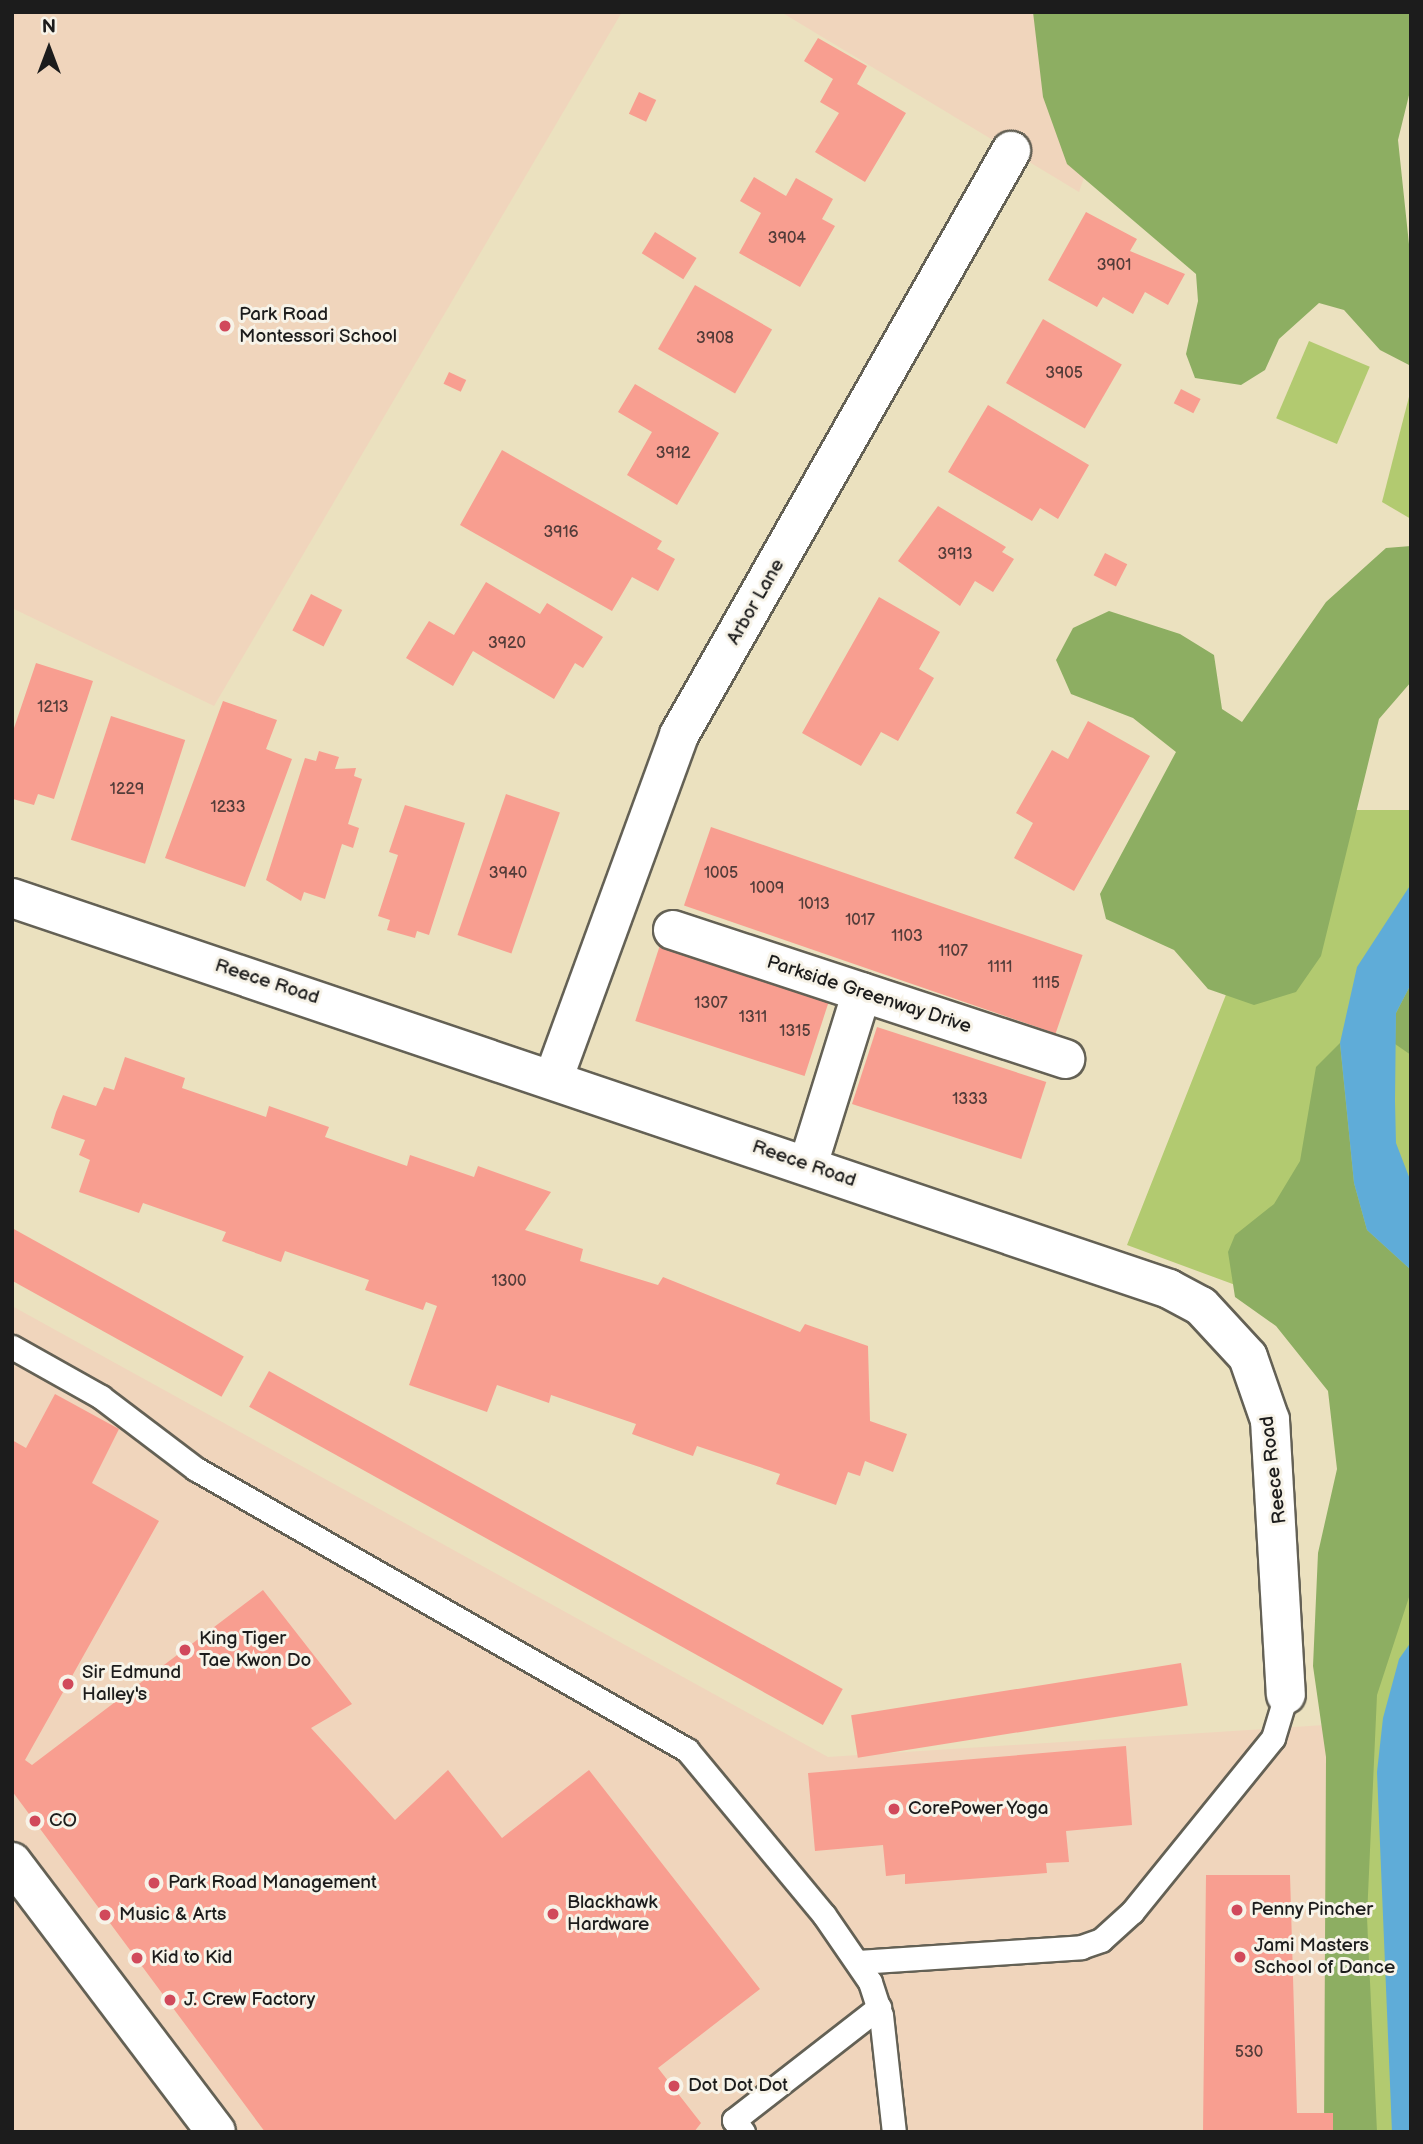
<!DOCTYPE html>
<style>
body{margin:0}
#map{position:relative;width:1423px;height:2144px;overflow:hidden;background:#ebe1bf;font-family:"Balsamiq Sans",sans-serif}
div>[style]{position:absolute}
.built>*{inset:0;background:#f0d5bc}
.green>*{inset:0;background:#b2ca70;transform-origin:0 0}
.forest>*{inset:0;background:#8dae62}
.water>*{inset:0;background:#5facd8}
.building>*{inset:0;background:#f89e90;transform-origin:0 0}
.roads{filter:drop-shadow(2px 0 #646155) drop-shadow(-2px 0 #646155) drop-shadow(0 2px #646155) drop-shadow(0 -2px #646155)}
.service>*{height:23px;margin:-11.5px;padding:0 11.5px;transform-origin:11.5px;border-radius:11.5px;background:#fff}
.minor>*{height:38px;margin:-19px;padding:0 19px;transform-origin:19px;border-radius:19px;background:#fff}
.dots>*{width:19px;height:19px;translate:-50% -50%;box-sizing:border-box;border:4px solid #f7f3e8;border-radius:50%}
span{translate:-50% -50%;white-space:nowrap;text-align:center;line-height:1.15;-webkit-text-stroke:6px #f7f3e8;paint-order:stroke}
.number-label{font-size:16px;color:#533c39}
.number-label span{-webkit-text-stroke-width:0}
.poi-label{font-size:19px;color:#1c1c1c}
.left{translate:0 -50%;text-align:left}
.street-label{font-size:19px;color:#1c1c1c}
.frame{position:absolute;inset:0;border:14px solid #1c1c1c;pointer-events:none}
.north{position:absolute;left:14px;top:14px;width:70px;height:70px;-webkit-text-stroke:5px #f7f3e8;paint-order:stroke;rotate:0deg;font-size:19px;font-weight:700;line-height:28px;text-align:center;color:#1c1c1c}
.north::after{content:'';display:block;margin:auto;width:24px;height:32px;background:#1c1c1c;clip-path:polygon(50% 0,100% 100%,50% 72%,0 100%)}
</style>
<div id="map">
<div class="built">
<div style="clip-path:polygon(12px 12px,622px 12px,214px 706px,12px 608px)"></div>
<div style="clip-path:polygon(781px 12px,1141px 12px,1079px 192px)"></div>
<div style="clip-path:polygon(12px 1306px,828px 1757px,1341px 1724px,1359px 2132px,12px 2132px)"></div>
</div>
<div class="green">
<div style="left:1309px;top:341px;width:66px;height:84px;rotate:23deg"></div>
<div style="clip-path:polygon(1411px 389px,1411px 519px,1382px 502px)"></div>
<div style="clip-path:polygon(1299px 810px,1411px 810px,1411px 2132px,1376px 2132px,1358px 1726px,1376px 1337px,1127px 1245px)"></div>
</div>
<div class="forest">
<div style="clip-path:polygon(1033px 12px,1409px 12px,1411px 87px,1398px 140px,1411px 263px,1411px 366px,1380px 350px,1344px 310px,1319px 303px,1279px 339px,1265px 370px,1241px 385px,1195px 378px,1186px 354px,1198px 301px,1196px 274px,1067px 164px,1043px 97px)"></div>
<div style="clip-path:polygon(1411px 546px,1411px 682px,1379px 719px,1321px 956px,1296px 992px,1254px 1005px,1208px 989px,1174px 950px,1106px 919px,1100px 894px,1176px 752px,1133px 718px,1071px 694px,1056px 660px,1073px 628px,1109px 611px,1180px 634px,1214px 655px,1222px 709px,1242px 722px,1326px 602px,1386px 548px)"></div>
<div style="clip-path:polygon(1411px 984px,1411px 1055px,1395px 1044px,1396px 1013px)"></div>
<div style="clip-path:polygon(1340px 1043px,1354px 1183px,1367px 1230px,1411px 1270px,1411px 1591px,1377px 1695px,1367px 1917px,1377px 2132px,1324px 2132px,1326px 1757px,1313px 1666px,1318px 1553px,1337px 1469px,1328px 1391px,1276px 1326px,1235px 1297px,1228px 1252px,1235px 1235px,1274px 1204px,1300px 1161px,1316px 1067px)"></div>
</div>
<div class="water">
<div style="clip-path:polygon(1411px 884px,1411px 984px,1396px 1013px,1395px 1101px,1396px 1143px,1411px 1182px,1411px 1270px,1367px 1230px,1354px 1183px,1340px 1043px,1357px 967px)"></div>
<div style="clip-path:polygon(1411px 1642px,1411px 2132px,1392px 2132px,1377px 1772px,1383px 1718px,1399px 1659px)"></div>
</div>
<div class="building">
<div style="clip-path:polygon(818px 38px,867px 66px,857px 84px,906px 113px,865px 182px,815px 152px,839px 113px,820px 102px,833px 79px,804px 61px)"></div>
<div style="left:639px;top:92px;width:19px;height:24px;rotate:25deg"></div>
<div style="clip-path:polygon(754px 177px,786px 196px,796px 178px,833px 199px,822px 219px,835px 226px,800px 287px,739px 253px,761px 213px,740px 201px)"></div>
<div style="clip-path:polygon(1086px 212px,1137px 239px,1130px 251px,1185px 274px,1168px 305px,1145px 292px,1133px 314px,1103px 297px,1097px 307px,1048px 280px)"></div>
<div style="left:655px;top:232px;width:49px;height:25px;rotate:32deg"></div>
<div style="left:695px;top:285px;width:89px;height:74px;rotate:30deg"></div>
<div style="left:1043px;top:319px;width:91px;height:74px;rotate:30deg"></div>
<div style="left:449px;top:372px;width:19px;height:13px;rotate:25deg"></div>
<div style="clip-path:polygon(635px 384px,719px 433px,677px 505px,627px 475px,652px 432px,618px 412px)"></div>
<div style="left:1181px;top:389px;width:22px;height:16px;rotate:27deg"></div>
<div style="clip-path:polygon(988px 405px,1089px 465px,1058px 519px,1040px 508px,1032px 521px,948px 472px)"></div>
<div style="clip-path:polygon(502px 450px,662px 541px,657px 549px,675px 559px,658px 591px,632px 577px,612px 611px,460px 525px)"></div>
<div style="clip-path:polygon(938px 506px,1006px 547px,1002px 552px,1014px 559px,993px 592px,975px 581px,960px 606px,898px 561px)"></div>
<div style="left:1105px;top:553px;width:25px;height:25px;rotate:27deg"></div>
<div style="clip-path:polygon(486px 582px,540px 614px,547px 603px,603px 637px,583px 668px,575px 663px,554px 699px,473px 651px,453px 686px,406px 658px,429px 621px,454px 635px)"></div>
<div style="left:311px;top:594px;width:35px;height:41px;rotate:27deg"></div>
<div style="clip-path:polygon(879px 597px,940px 632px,919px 669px,934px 678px,898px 741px,881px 732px,861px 766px,802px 733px)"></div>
<div style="clip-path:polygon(36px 663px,93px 681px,54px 799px,38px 794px,34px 805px,13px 799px,12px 734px)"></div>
<div style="clip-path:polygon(223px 701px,277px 720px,266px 749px,292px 759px,245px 887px,165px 858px)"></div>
<div style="left:111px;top:716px;width:78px;height:130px;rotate:18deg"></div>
<div style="clip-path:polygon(1088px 721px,1150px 756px,1074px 891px,1014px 858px,1033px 823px,1016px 813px,1052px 750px,1068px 759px)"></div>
<div style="clip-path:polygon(319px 751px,339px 757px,335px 769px,356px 768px,354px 776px,362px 779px,348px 824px,359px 828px,353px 848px,342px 844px,325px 899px,304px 892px,301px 901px,266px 880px,305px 758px,316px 761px)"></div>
<div style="left:506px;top:794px;width:57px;height:149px;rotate:19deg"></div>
<div style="clip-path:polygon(405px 805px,465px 823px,429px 935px,417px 931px,415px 938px,387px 930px,390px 920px,378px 916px,398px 855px,389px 852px)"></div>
<div style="left:711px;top:827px;width:393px;height:83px;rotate:19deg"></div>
<div style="left:660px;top:945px;width:178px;height:80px;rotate:18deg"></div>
<div style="left:877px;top:1027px;width:178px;height:81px;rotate:18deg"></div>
<div style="clip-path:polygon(125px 1057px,185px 1078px,182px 1088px,266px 1117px,269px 1106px,329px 1127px,325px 1137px,407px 1166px,410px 1155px,474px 1177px,478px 1166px,551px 1192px,525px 1230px,583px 1249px,580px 1261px,658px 1285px,663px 1277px,800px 1332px,805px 1324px,868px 1346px,870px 1421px,907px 1434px,893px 1472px,865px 1461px,860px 1476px,848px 1472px,836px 1505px,776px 1484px,780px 1474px,697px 1446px,693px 1456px,632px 1434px,636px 1424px,551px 1395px,549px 1403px,497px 1385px,487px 1412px,409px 1385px,437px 1306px,426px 1302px,423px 1310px,365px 1290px,369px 1280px,285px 1251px,281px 1262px,222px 1241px,226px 1232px,143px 1203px,139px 1213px,79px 1192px,90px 1160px,79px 1155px,85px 1140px,51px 1128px,56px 1112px,63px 1095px,96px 1106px,104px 1087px,114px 1090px)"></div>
<div style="left:12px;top:1228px;width:265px;height:46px;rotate:29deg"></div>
<div style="left:269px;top:1371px;width:656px;height:41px;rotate:29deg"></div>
<div style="clip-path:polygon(55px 1394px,119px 1429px,92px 1483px,159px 1521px,25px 1760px,32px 1765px,263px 1590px,352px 1704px,311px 1728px,395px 1820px,448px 1770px,502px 1838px,589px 1770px,760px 1989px,658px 2068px,701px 2123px,694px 2132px,265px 2132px,12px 1791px,12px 1440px,26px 1448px)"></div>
<div style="left:1181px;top:1663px;width:43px;height:334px;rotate:81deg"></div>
<div style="clip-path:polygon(1126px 1746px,1132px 1825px,1066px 1831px,1069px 1862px,1046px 1863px,1047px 1873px,905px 1884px,905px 1874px,886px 1876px,883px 1845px,815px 1851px,808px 1773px)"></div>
<div style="clip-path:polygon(1206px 1875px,1290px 1875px,1297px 2113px,1333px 2113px,1333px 2132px,1203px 2132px)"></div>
</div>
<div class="roads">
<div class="service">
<div style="left:12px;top:1347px;width:102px;rotate:29.3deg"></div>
<div style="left:101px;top:1397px;width:119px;rotate:37.2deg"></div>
<div style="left:196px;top:1469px;width:566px;rotate:29.78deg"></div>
<div style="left:687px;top:1750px;width:214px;rotate:50.3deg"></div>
<div style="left:824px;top:1915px;width:81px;rotate:55.5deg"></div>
<div style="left:870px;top:1982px;width:35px;rotate:72deg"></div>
<div style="left:881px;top:2015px;width:118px;rotate:83.7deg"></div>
<div style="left:858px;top:1962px;width:224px;rotate:-3.8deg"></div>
<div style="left:1081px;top:1947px;width:21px;rotate:-19deg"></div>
<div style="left:1101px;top:1940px;width:42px;rotate:-42.1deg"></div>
<div style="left:1132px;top:1912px;width:224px;rotate:-51deg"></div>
<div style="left:1273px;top:1738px;width:45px;rotate:-73.2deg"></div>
<div style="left:743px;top:2132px;width:15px;rotate:-127deg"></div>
<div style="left:734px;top:2120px;width:184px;rotate:-37.9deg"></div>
</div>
<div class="minor">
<div style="left:12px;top:898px;width:1221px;rotate:18.67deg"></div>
<div style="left:1169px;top:1289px;width:36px;rotate:28deg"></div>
<div style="left:1201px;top:1306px;width:69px;rotate:47.3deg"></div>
<div style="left:1248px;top:1357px;width:67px;rotate:70.8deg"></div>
<div style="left:1270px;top:1420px;width:275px;rotate:86.7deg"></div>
<div style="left:673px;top:930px;width:413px;rotate:18.2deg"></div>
<div style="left:554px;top:1077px;width:364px;rotate:-69.9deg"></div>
<div style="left:679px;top:735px;width:672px;rotate:-60.38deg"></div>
<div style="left:808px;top:1165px;width:181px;rotate:-72.7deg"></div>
<div style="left:12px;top:1862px;width:338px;rotate:52.9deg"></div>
</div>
</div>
<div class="dots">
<div style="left:225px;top:326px;background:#d1495b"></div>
<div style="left:185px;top:1650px;background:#d1495b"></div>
<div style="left:68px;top:1684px;background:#d1495b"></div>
<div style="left:894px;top:1809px;background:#d1495b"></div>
<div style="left:35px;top:1821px;background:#d1495b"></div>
<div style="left:154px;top:1883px;background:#d1495b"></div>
<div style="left:1237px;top:1910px;background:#d1495b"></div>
<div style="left:553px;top:1914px;background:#d1495b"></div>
<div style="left:105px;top:1915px;background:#d1495b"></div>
<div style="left:1240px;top:1957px;background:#d1495b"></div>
<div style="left:137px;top:1958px;background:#d1495b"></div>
<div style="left:170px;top:2000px;background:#d1495b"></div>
<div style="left:674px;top:2086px;background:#d1495b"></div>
</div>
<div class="number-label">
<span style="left:787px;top:239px">3904</span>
<span style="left:1114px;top:266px">3901</span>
<span style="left:715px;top:339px">3908</span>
<span style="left:1064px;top:374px">3905</span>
<span style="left:673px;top:454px">3912</span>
<span style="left:561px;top:533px">3916</span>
<span style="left:955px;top:555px">3913</span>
<span style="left:507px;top:644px">3920</span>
<span style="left:53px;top:708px">1213</span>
<span style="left:127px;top:790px">1229</span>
<span style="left:228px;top:808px">1233</span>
<span style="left:508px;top:874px">3940</span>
<span style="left:721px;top:874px">1005</span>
<span style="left:767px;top:889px">1009</span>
<span style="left:814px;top:905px">1013</span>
<span style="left:860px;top:921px">1017</span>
<span style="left:907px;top:937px">1103</span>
<span style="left:953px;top:952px">1107</span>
<span style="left:1000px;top:968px">1111</span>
<span style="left:1046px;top:984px">1115</span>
<span style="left:711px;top:1004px">1307</span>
<span style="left:753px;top:1018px">1311</span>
<span style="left:795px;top:1032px">1315</span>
<span style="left:970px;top:1100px">1333</span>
<span style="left:509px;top:1282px">1300</span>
<span style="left:1249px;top:2053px">530</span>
</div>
<div class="poi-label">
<span class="left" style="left:239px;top:326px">Park Road<br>Montessori School</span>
<span class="left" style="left:199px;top:1650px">King Tiger<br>Tae Kwon Do</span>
<span class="left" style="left:82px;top:1684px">Sir Edmund<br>Halley's</span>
<span class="left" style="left:908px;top:1809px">CorePower Yoga</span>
<span class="left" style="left:49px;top:1821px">CO</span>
<span class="left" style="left:168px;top:1883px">Park Road Management</span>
<span class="left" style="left:567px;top:1914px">Blackhawk<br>Hardware</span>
<span class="left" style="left:1251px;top:1910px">Penny Pincher</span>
<span class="left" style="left:119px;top:1915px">Music &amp; Arts</span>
<span class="left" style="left:1254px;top:1957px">Jami Masters<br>School of Dance</span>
<span class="left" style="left:151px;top:1958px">Kid to Kid</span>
<span class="left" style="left:184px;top:2000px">J. Crew Factory</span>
<span class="left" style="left:688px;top:2086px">Dot Dot Dot</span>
</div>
<div class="street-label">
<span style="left:756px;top:602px;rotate:-60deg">Arbor Lane</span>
<span style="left:267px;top:982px;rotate:18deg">Reece Road</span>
<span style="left:869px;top:995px;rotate:18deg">Parkside Greenway Drive</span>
<span style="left:804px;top:1164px;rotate:19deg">Reece Road</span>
<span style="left:1274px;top:1470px;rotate:-97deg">Reece Road</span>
</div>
<div class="frame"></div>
<div class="north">N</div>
</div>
